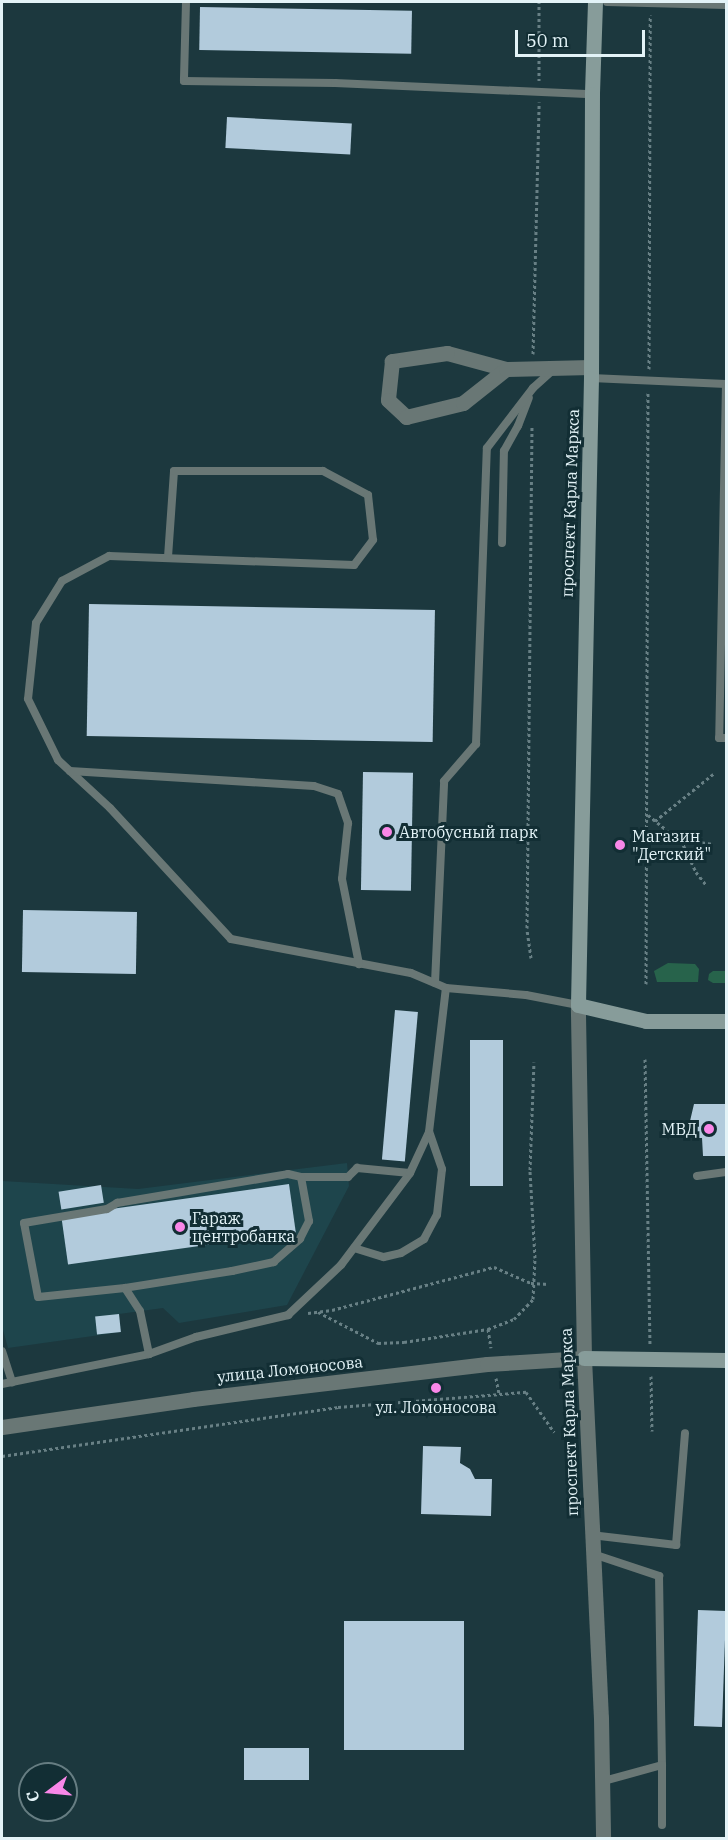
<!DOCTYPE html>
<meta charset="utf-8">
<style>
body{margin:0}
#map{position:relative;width:728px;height:1840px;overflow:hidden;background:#1c383e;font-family:"IBM Plex Serif",serif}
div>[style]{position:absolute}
.built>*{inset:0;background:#1e454c}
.green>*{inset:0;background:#27634b}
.building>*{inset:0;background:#b2cbdc;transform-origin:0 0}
.path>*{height:3px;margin-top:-1.5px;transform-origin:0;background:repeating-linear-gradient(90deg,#688085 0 3px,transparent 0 6px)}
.service>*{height:8px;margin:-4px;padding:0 4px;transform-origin:4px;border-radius:4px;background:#697775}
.minor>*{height:15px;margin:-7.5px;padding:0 7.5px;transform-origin:7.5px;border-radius:7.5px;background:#697775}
.tertiary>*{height:15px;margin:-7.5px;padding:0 7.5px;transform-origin:7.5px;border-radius:7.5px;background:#697775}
.secondary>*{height:15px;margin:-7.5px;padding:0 7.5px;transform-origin:7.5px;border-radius:7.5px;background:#879c9a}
.dots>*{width:16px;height:16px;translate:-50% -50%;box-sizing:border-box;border:3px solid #122e34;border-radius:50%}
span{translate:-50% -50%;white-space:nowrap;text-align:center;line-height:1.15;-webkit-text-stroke:6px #122e34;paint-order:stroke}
.street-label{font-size:16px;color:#e3f3f7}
.poi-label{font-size:16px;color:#e3f3f7}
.left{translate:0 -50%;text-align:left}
.right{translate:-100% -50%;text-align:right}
.frame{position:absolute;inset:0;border:3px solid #e3f3f7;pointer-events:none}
.north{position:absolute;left:18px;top:1762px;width:60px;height:60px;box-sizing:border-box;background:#122e34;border:2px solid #667d82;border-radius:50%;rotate:254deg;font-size:16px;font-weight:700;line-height:24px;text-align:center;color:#e3f3f7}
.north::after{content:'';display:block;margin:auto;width:21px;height:27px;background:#f987e8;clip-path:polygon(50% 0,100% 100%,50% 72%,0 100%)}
.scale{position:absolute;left:515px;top:30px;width:130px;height:27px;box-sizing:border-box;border:3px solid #e3f3f7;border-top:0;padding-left:8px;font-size:18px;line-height:21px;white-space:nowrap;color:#e3f3f7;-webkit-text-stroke:4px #122e34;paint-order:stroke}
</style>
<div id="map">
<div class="built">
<div style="clip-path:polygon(347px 1163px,349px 1186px,287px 1305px,179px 1323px,163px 1308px,119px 1314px,121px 1332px,8px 1348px,2px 1326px,2px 1181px,138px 1189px)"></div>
</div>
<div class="green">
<div style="clip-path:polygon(668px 963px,695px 964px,699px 969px,698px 982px,657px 982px,654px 971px)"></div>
<div style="clip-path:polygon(713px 971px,726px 971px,726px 983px,713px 983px,708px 980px,709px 974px)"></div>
</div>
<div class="building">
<div style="left:200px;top:7px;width:212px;height:43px;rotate:1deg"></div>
<div style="left:227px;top:117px;width:125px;height:31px;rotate:3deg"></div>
<div style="left:89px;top:604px;width:346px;height:132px;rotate:1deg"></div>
<div style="left:363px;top:772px;width:50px;height:118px;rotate:1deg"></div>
<div style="left:23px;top:910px;width:114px;height:62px;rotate:1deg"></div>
<div style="left:395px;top:1010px;width:23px;height:150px;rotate:5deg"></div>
<div style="left:470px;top:1040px;width:33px;height:146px"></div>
<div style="clip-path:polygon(694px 1104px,726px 1104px,726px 1156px,703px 1156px,702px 1138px,694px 1138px,690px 1121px)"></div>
<div style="left:289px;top:1184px;width:49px;height:230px;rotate:82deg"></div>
<div style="left:101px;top:1185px;width:18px;height:43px;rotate:81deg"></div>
<div style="left:119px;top:1314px;width:18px;height:24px;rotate:84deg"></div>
<div style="clip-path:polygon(423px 1446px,461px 1447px,460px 1463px,470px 1469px,475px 1479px,492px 1479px,491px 1516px,421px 1514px)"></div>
<div style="left:698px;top:1610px;width:28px;height:116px;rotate:2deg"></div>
<div style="left:344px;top:1621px;width:120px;height:129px"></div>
<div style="left:244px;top:1748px;width:65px;height:32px"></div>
</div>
<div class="path">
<div style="left:539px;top:81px;width:79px;rotate:-90deg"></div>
<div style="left:533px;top:354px;width:252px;rotate:-88.6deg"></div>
<div style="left:649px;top:369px;width:354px;rotate:-89.8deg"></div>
<div style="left:648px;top:815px;width:38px;rotate:39deg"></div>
<div style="left:678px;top:839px;width:34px;rotate:8deg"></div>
<div style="left:655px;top:821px;width:75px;rotate:-39deg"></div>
<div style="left:681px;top:840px;width:35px;rotate:65deg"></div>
<div style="left:696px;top:872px;width:16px;rotate:52deg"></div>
<div style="left:531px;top:958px;width:30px;rotate:-98deg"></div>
<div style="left:527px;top:928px;width:502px;rotate:-89.43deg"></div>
<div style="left:646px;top:984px;width:591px;rotate:-89.81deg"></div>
<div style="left:645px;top:1059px;width:286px;rotate:89deg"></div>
<div style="left:318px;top:1312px;width:68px;rotate:27.3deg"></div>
<div style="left:378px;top:1343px;width:26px;rotate:-2deg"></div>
<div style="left:404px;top:1342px;width:85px;rotate:-8.8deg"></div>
<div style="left:488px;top:1329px;width:28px;rotate:-21deg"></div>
<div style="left:514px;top:1319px;width:28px;rotate:-46deg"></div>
<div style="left:533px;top:1299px;width:41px;rotate:-87.2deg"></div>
<div style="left:535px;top:1258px;width:88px;rotate:-93.3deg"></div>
<div style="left:530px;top:1170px;width:108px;rotate:-87.9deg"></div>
<div style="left:308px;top:1313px;width:24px;rotate:-7deg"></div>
<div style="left:332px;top:1310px;width:168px;rotate:-14.9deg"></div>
<div style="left:494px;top:1267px;width:40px;rotate:23.4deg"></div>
<div style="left:531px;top:1283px;width:18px;rotate:3deg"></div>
<div style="left:488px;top:1329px;width:19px;rotate:81deg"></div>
<div style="left:651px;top:1376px;width:55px;rotate:89deg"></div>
<div style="left:496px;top:1378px;width:16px;rotate:79deg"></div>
<div style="left:2px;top:1456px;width:340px;rotate:-8.3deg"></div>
<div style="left:338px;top:1407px;width:189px;rotate:-4.6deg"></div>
<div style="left:526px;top:1392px;width:49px;rotate:55deg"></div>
</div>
<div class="service">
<div style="left:186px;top:2px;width:79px;rotate:91.5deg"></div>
<div style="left:184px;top:81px;width:151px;rotate:0.8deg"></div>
<div style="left:335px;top:83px;width:257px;rotate:2.5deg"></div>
<div style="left:607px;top:2px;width:119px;rotate:1.4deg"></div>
<div style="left:591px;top:378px;width:135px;rotate:2.5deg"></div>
<div style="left:726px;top:384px;width:354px;rotate:91.1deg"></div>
<div style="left:719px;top:738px;width:7px"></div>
<div style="left:502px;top:543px;width:92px;rotate:-88.8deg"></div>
<div style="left:504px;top:451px;width:29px;rotate:-61deg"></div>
<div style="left:518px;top:426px;width:30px;rotate:-69deg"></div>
<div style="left:168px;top:557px;width:86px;rotate:-86deg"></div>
<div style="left:174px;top:471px;width:149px"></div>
<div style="left:323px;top:471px;width:51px;rotate:28.1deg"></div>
<div style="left:368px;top:495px;width:45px;rotate:83.7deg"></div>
<div style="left:373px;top:540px;width:31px;rotate:127deg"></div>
<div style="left:354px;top:565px;width:245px;rotate:-177.9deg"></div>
<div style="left:109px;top:556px;width:53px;rotate:152deg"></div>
<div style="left:62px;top:581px;width:49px;rotate:121.8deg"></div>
<div style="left:36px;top:623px;width:76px;rotate:96deg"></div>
<div style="left:28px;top:699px;width:68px;rotate:63.8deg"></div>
<div style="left:58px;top:760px;width:71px;rotate:42.7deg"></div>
<div style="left:110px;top:808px;width:178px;rotate:47.3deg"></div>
<div style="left:231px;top:939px;width:183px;rotate:10.7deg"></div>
<div style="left:411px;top:973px;width:38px;rotate:23deg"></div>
<div style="left:70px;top:771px;width:244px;rotate:3.5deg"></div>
<div style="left:314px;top:786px;width:25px;rotate:18deg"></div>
<div style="left:338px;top:794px;width:31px;rotate:71deg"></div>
<div style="left:348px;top:823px;width:56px;rotate:96.1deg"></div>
<div style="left:342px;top:879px;width:87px;rotate:78.7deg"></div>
<div style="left:435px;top:983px;width:202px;rotate:-87.4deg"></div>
<div style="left:444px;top:781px;width:49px;rotate:-49.1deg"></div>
<div style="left:476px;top:744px;width:296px;rotate:-87.9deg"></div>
<div style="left:487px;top:448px;width:76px;rotate:-52.5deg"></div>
<div style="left:533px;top:388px;width:28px;rotate:-42deg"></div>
<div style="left:697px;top:1176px;width:29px;rotate:-8deg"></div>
<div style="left:301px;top:1177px;width:47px"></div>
<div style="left:348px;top:1177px;width:13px;rotate:-45deg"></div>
<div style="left:357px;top:1168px;width:53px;rotate:5.4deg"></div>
<div style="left:354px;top:1248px;width:31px;rotate:17deg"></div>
<div style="left:384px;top:1257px;width:17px;rotate:-13deg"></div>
<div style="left:401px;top:1253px;width:27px;rotate:-31deg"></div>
<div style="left:424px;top:1239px;width:27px;rotate:-62deg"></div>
<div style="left:437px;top:1215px;width:46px;rotate:-83.8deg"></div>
<div style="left:442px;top:1169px;width:39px;rotate:-109deg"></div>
<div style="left:125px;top:1288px;width:87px;rotate:174.1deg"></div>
<div style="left:38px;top:1297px;width:75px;rotate:-100.7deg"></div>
<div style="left:24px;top:1223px;width:84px;rotate:-9.6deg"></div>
<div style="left:107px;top:1209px;width:12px;rotate:-31deg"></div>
<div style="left:117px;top:1203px;width:173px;rotate:-9.6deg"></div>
<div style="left:288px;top:1174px;width:13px;rotate:13deg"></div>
<div style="left:301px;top:1177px;width:45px;rotate:79.7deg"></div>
<div style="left:309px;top:1221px;width:20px;rotate:117deg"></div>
<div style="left:300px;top:1239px;width:35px;rotate:139deg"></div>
<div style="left:274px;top:1262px;width:43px;rotate:167.9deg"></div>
<div style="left:232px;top:1271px;width:108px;rotate:171deg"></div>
<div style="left:125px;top:1288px;width:27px;rotate:57deg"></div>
<div style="left:140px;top:1311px;width:44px;rotate:78.2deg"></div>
<div style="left:2px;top:1351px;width:33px;rotate:72deg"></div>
<div style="left:2px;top:1384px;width:150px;rotate:-11.5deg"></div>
<div style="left:149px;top:1354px;width:50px;rotate:-19.9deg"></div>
<div style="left:196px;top:1337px;width:95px;rotate:-13.4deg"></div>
<div style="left:288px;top:1315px;width:73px;rotate:-43.3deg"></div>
<div style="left:341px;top:1265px;width:115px;rotate:-53.1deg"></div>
<div style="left:410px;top:1173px;width:45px;rotate:-65.1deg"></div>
<div style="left:429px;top:1132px;width:145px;rotate:-83.3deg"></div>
<div style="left:446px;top:988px;width:80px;rotate:5deg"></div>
<div style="left:526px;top:995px;width:53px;rotate:10.9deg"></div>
<div style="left:591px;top:1535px;width:86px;rotate:6.7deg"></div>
<div style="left:676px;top:1545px;width:112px;rotate:-85.4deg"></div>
<div style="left:593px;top:1554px;width:70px;rotate:18.4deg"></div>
<div style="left:659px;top:1576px;width:189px;rotate:89.1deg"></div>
<div style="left:662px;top:1765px;width:60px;rotate:164.6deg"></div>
<div style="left:662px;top:1765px;width:60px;rotate:90deg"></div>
</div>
<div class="minor">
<div style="left:506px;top:369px;width:61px;rotate:-164.8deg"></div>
<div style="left:447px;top:353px;width:56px;rotate:171.7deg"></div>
<div style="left:392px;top:361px;width:39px;rotate:96deg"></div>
<div style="left:388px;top:400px;width:25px;rotate:43deg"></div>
<div style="left:406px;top:417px;width:59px;rotate:-13.8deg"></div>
<div style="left:463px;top:403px;width:55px;rotate:-38.3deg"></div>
<div style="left:506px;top:369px;width:85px;rotate:-1.3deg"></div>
<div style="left:584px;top:1358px;width:360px;rotate:87.3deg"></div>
<div style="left:601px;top:1718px;width:120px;rotate:89deg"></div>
</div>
<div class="tertiary">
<div style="left:2px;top:1427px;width:193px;rotate:-8.3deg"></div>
<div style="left:193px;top:1399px;width:296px;rotate:-6.8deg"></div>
<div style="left:487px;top:1364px;width:97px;rotate:-3.5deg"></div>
<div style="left:584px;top:1358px;width:353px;rotate:-91deg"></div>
</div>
<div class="secondary">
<div style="left:595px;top:2px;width:92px;rotate:91.9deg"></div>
<div style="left:592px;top:94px;width:284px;rotate:90.2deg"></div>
<div style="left:591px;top:378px;width:627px;rotate:91.19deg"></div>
<div style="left:578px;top:1005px;width:70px;rotate:13.2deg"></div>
<div style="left:646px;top:1021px;width:80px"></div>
<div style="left:584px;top:1358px;width:142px;rotate:0.8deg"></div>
</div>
<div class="dots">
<div style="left:387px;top:832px;background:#f987e8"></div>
<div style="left:620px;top:845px;background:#f987e8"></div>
<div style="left:709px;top:1129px;background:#f987e8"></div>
<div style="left:180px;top:1227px;background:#f987e8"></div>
<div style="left:436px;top:1388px;background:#f987e8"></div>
</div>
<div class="street-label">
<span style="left:570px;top:503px;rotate:-88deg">проспект Карла Маркса</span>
<span style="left:290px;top:1369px;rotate:-6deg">улица Ломоносова</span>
<span style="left:569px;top:1422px;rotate:-92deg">проспект Карла Маркса</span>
</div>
<div class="poi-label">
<span class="left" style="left:399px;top:832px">Автобусный парк</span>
<span class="left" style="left:632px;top:845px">Магазин<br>"Детский"</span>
<span class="right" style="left:697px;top:1129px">МВД</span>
<span class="left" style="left:192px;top:1227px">Гараж<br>центробанка</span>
<span style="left:436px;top:1407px">ул. Ломоносова</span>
</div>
<div class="frame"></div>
<div class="north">С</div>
<div class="scale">50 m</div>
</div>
